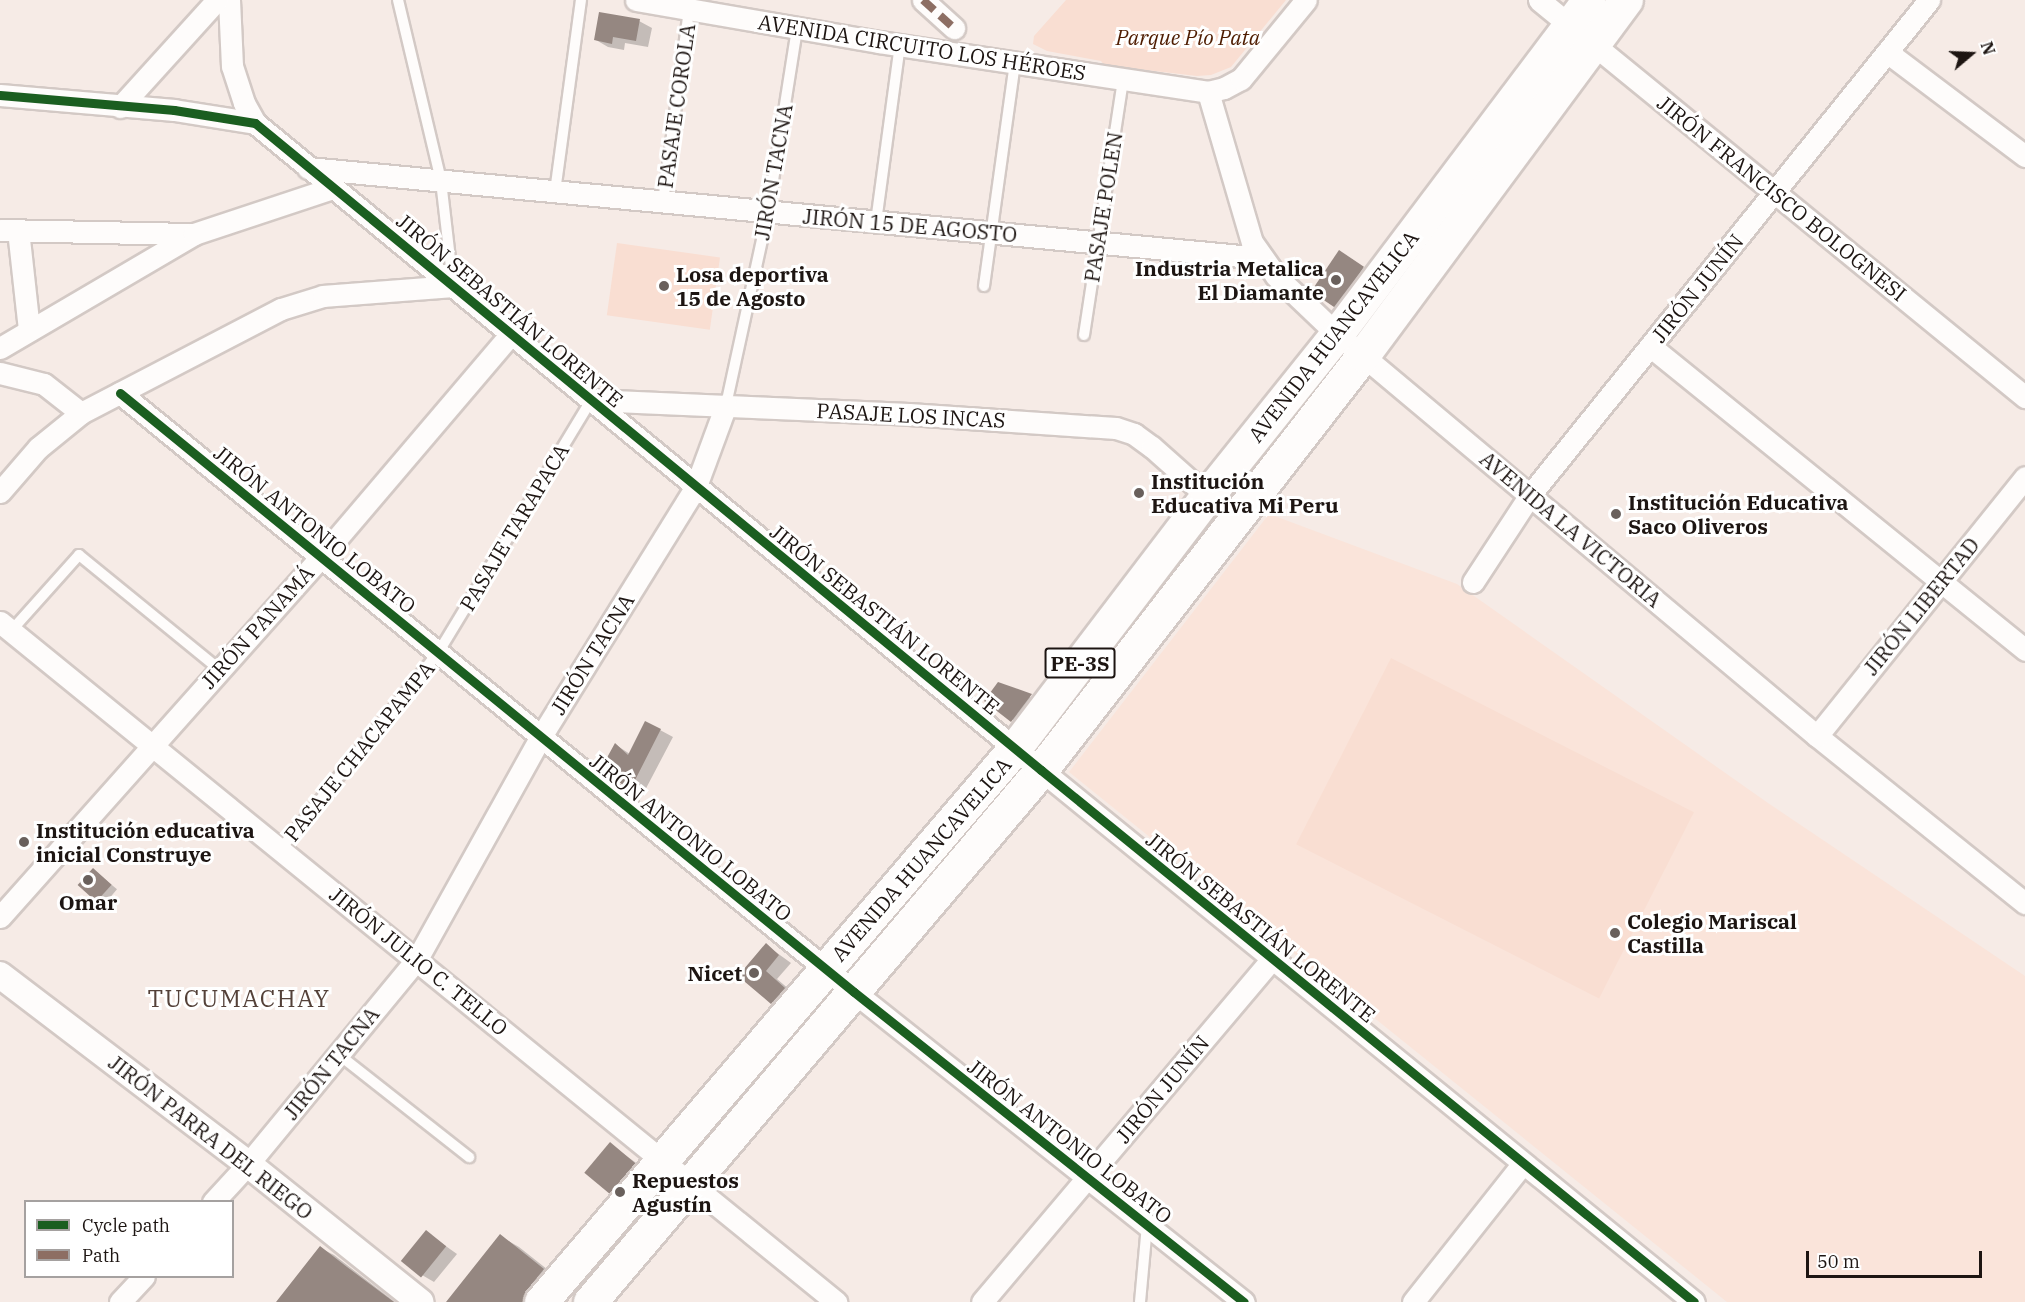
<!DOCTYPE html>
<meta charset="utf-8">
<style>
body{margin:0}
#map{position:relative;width:2025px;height:1302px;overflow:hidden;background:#f6ebe6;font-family:"IBM Plex Serif",serif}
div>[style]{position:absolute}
.built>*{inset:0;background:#fae4da}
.green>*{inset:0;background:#f9ded2;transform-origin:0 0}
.shadow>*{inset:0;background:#0003;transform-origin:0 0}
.building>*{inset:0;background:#958781;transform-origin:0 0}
.roads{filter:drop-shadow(2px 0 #d3c9c5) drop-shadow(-2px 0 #d3c9c5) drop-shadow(0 2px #d3c9c5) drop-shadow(0 -2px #d3c9c5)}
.service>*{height:10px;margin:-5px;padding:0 5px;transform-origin:5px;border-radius:5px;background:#fefcfb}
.minor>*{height:21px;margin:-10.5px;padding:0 10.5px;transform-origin:10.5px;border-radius:10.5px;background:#fefcfb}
.tertiary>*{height:26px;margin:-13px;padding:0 13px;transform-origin:13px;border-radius:13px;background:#fefcfb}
.trunk>*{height:33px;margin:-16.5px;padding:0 16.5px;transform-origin:16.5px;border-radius:16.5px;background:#fefcfb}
.quiet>*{height:8px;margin-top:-4px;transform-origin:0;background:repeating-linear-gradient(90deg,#8d6e63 0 15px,transparent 0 23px)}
.cycleway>*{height:9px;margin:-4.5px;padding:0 4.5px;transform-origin:4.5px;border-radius:4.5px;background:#1b5e20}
.dots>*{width:16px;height:16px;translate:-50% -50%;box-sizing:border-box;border:3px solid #fff;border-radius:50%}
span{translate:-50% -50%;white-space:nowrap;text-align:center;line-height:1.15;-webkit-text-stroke:6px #fff;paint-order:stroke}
.shield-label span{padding:2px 4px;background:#fff;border:2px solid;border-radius:4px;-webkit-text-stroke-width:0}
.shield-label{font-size:20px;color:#1d1512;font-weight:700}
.park-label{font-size:21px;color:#4e1c01;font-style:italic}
.street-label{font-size:21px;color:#1d1512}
.poi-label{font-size:21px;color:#1d1512;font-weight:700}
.right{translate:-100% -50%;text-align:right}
.left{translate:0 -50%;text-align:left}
.quarter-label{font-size:24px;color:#544139;letter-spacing:1.5px}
.legend{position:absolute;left:24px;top:1200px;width:210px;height:78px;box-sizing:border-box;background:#fff;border:2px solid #a5a1a0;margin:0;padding:8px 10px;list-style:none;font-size:18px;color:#1d1512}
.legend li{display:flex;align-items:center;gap:12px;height:30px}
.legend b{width:30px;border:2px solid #a5a1a0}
.north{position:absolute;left:1941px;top:24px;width:60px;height:60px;-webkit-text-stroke:4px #fff;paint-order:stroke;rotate:71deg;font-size:16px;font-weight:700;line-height:24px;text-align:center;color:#1d1512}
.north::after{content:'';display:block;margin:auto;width:21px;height:27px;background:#1d1512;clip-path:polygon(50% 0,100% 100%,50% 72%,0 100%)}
.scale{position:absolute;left:1806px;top:1251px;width:176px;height:27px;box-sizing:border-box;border:3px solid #1d1512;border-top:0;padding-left:8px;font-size:18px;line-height:21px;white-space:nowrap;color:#1d1512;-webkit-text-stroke:4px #fff;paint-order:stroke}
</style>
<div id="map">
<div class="built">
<div style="clip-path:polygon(1269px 514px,1457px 584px,1768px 803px,2025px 976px,2025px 1302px,1727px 1302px,1069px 772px)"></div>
</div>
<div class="green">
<div style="clip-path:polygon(1066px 0,1286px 0,1231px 67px,1211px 75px,1197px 76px,1104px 65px,1101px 61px,1047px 51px,1033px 44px,1034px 36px)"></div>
<div style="left:617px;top:243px;width:104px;height:73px;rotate:8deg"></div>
<div style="left:1391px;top:658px;width:340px;height:209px;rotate:27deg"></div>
</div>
<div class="shadow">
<div style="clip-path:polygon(639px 21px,652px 28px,648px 47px,625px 43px,624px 50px,608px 47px,596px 40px)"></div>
<div style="clip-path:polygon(1352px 259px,1375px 276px,1346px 315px,1312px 291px)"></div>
<div style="clip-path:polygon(999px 684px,1044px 703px,1025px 728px,986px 701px)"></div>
<div style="clip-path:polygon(660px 730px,673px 737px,642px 796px,630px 789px,616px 745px,630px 754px)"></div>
<div style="left:94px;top:870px;width:30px;height:21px;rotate:40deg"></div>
<div style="clip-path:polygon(766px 945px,791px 963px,777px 979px,797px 996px,784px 1010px,740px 975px)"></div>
<div style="left:610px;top:1144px;width:46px;height:37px;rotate:36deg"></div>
<div style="clip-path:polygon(426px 1232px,457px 1254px,434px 1282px,422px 1275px)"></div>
<div style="clip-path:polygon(500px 1236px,519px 1247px,562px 1281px,546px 1302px,461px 1302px)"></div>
<div style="clip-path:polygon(320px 1248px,334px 1255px,395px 1302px,278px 1302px)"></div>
</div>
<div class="building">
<div style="clip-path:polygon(599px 12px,640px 19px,636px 41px,613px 37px,612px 44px,594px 40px)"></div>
<div style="left:1339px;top:250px;width:30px;height:50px;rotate:34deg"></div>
<div style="clip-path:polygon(998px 682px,1032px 694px,1011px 722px,984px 701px)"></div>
<div style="clip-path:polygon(645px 721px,661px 729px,630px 790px,616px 780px,603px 765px,615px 743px,628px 755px)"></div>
<div style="left:93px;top:868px;width:25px;height:23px;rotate:42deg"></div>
<div style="clip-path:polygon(766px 943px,779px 955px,766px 971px,785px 988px,771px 1004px,738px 976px)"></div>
<div style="left:610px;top:1142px;width:33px;height:40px;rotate:40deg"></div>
<div style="left:426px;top:1230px;width:26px;height:40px;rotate:39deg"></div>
<div style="clip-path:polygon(500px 1234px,544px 1269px,527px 1290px,523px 1302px,446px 1302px)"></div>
<div style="clip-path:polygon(320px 1246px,347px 1267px,394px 1302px,276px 1302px)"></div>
</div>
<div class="roads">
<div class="service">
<div style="left:398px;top:0;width:186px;rotate:76.6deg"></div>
<div style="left:441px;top:181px;width:105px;rotate:83.4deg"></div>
<div style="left:555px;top:192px;width:194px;rotate:-82.3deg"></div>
<div style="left:663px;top:202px;width:195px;rotate:-82.3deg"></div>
<div style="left:876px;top:222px;width:179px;rotate:-82.3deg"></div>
<div style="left:984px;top:286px;width:226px;rotate:-82.1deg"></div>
<div style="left:1084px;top:335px;width:259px;rotate:-81.3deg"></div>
<div style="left:726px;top:405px;width:198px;rotate:-77.7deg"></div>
<div style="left:768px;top:212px;width:186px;rotate:-81deg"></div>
<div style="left:11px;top:631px;width:102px;rotate:-48.2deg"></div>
<div style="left:79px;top:555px;width:181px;rotate:39.2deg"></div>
<div style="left:280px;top:850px;width:253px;rotate:-51.3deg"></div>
<div style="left:438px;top:653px;width:296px;rotate:-58.8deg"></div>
<div style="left:338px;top:1054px;width:167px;rotate:38.2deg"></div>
<div style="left:1140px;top:1302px;width:77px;rotate:-84.8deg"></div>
</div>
<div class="minor">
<div style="left:229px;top:0;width:66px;rotate:87.4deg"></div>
<div style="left:232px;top:66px;width:39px;rotate:72deg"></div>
<div style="left:244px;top:103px;width:23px;rotate:61deg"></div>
<div style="left:636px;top:0;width:247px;rotate:9.8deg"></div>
<div style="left:879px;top:42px;width:333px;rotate:8.6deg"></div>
<div style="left:1208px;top:92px;width:16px;rotate:-14deg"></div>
<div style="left:1224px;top:88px;width:19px;rotate:-28deg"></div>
<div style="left:1241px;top:79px;width:102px;rotate:-50.6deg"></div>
<div style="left:923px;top:0;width:42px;rotate:42.1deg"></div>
<div style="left:1539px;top:0;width:628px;rotate:39.24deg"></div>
<div style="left:1887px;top:52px;width:173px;rotate:37deg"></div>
<div style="left:1208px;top:92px;width:156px;rotate:73.7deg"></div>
<div style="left:1252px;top:242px;width:42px;rotate:54.8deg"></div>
<div style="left:1276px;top:276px;width:84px;rotate:43.6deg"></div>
<div style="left:1337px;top:334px;width:626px;rotate:39.95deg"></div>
<div style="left:1817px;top:736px;width:267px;rotate:38.8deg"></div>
<div style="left:0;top:95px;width:175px;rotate:4.9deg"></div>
<div style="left:174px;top:110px;width:82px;rotate:9.1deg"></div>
<div style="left:255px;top:123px;width:1018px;rotate:39.46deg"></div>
<div style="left:1041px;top:770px;width:842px;rotate:39.17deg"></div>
<div style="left:120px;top:107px;width:144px;rotate:-47.8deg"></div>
<div style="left:308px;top:168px;width:957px;rotate:5.39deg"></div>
<div style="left:0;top:230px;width:194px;rotate:1.2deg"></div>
<div style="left:18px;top:230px;width:100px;rotate:83.7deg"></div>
<div style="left:1650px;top:346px;width:483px;rotate:39deg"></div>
<div style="left:0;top:348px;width:225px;rotate:-30.4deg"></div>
<div style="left:194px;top:234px;width:145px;rotate:-18.4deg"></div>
<div style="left:0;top:373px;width:45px;rotate:14deg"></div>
<div style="left:44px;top:384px;width:47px;rotate:38.1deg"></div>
<div style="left:120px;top:393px;width:947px;rotate:39.22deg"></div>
<div style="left:854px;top:992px;width:498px;rotate:38.5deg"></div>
<div style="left:591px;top:400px;width:318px;rotate:2.5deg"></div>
<div style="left:909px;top:414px;width:207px;rotate:3.9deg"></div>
<div style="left:1116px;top:428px;width:19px;rotate:18deg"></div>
<div style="left:1134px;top:434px;width:22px;rotate:36deg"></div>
<div style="left:1152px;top:447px;width:74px;rotate:41.7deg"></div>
<div style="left:0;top:492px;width:58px;rotate:-49.2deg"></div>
<div style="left:38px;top:448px;width:55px;rotate:-39.1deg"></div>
<div style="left:81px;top:413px;width:225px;rotate:-27.5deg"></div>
<div style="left:281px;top:309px;width:44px;rotate:-17.2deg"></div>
<div style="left:323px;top:296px;width:130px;rotate:-4.4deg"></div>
<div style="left:1473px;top:582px;width:104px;rotate:-56.8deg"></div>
<div style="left:1530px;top:495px;width:636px;rotate:-51.13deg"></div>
<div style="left:0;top:622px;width:1078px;rotate:39.12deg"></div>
<div style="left:1817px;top:736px;width:332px;rotate:-51.2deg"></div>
<div style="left:0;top:917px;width:482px;rotate:-48.3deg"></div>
<div style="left:321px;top:557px;width:293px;rotate:-49.6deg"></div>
<div style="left:213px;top:1202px;width:52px;rotate:-47.4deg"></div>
<div style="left:248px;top:1164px;width:266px;rotate:-50.5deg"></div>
<div style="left:417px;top:959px;width:253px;rotate:-60.9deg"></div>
<div style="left:540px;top:738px;width:296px;rotate:-58.2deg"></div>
<div style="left:696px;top:486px;width:86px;rotate:-69.7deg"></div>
<div style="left:120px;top:1302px;width:35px;rotate:-47deg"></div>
<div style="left:982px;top:1302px;width:449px;rotate:-49.8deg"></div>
<div style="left:1413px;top:1302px;width:177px;rotate:-51.6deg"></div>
</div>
<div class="tertiary">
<div style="left:0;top:975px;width:312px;rotate:37.3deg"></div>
<div style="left:248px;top:1164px;width:221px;rotate:38.7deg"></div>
</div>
<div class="trunk">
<div style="left:541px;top:1302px;width:729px;rotate:-49.45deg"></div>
<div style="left:1015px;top:748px;width:317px;rotate:-52.7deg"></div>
<div style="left:1207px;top:496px;width:208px;rotate:-51.3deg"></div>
<div style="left:1337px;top:334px;width:418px;rotate:-53deg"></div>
<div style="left:590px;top:1302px;width:697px;rotate:-49.71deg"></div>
<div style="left:1041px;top:770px;width:525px;rotate:-52.19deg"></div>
<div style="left:1363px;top:355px;width:442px;rotate:-53.5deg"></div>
</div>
</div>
<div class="quiet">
<div style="left:923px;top:0;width:42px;rotate:42.1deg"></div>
</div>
<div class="cycleway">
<div style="left:0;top:95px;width:175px;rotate:4.9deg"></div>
<div style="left:174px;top:110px;width:82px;rotate:9.1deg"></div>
<div style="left:255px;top:123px;width:1018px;rotate:39.46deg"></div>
<div style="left:1041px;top:770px;width:842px;rotate:39.17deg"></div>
<div style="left:120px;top:393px;width:947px;rotate:39.22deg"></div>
<div style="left:854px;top:992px;width:498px;rotate:38.5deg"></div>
</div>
<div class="dots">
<div style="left:1336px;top:280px;background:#69605c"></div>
<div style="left:664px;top:286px;background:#69605c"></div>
<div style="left:1139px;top:493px;background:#69605c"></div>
<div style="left:1616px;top:514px;background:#69605c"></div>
<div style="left:24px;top:842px;background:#69605c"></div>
<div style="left:88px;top:880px;background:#69605c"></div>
<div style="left:1615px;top:933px;background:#69605c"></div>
<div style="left:754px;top:973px;background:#69605c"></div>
<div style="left:620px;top:1192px;background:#69605c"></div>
</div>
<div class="shield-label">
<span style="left:1080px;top:663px">PE-3S</span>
</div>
<div class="park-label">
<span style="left:1188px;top:37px">Parque Pío Pata</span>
</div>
<div class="street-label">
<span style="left:922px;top:47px;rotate:9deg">AVENIDA CIRCUITO LOS HÉROES</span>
<span style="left:676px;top:106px;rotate:-82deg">PASAJE COROLA</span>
<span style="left:773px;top:172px;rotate:-80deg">JIRÓN TACNA</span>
<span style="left:1782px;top:198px;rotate:39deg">JIRÓN FRANCISCO BOLOGNESI</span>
<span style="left:1103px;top:207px;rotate:-81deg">PASAJE POLEN</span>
<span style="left:910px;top:225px;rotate:5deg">JIRÓN 15 DE AGOSTO</span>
<span style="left:1697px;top:288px;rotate:-51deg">JIRÓN JUNÍN</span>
<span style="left:510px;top:310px;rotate:40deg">JIRÓN SEBASTIÁN LORENTE</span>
<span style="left:1333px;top:336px;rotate:-52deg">AVENIDA HUANCAVELICA</span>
<span style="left:911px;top:415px;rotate:3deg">PASAJE LOS INCAS</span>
<span style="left:514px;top:527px;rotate:-59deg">PASAJE TARAPACA</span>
<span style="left:315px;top:529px;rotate:39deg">JIRÓN ANTONIO LOBATO</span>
<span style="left:1571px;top:529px;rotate:40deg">AVENIDA LA VICTORIA</span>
<span style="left:1921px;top:606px;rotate:-51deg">JIRÓN LIBERTAD</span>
<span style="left:885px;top:619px;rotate:39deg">JIRÓN SEBASTIÁN LORENTE</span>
<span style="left:257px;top:627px;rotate:-48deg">JIRÓN PANAMÁ</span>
<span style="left:592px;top:654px;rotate:-58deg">JIRÓN TACNA</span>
<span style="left:359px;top:751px;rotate:-51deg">PASAJE CHACAPAMPA</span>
<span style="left:691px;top:837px;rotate:39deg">JIRÓN ANTONIO LOBATO</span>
<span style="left:921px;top:859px;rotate:-49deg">AVENIDA HUANCAVELICA</span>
<span style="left:1261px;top:927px;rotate:39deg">JIRÓN SEBASTIÁN LORENTE</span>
<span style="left:419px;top:961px;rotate:39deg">JIRÓN JULIO C. TELLO</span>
<span style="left:331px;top:1063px;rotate:-51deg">JIRÓN TACNA</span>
<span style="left:1162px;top:1089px;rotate:-50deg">JIRÓN JUNÍN</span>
<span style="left:211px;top:1137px;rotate:38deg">JIRÓN PARRA DEL RIEGO</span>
<span style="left:1070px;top:1141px;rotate:38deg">JIRÓN ANTONIO LOBATO</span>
</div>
<div class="poi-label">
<span class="right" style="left:1324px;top:280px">Industria Metalica<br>El Diamante</span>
<span class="left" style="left:676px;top:286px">Losa deportiva<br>15 de Agosto</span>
<span class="left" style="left:1151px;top:493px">Institución<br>Educativa Mi Peru</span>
<span class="left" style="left:1628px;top:514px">Institución Educativa<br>Saco Oliveros</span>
<span class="left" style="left:36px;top:842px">Institución educativa<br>inicial Construye</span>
<span style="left:88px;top:902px">Omar</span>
<span class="left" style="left:1627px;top:933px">Colegio Mariscal<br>Castilla</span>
<span class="right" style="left:742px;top:973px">Nicet</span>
<span class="left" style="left:632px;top:1192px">Repuestos<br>Agustín</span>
</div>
<div class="quarter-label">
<span style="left:239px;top:999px">TUCUMACHAY</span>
</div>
<ul class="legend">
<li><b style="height:8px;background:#1b5e20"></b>Cycle path</li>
<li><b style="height:8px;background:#8d6e63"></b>Path</li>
</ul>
<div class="north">N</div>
<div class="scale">50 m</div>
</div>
